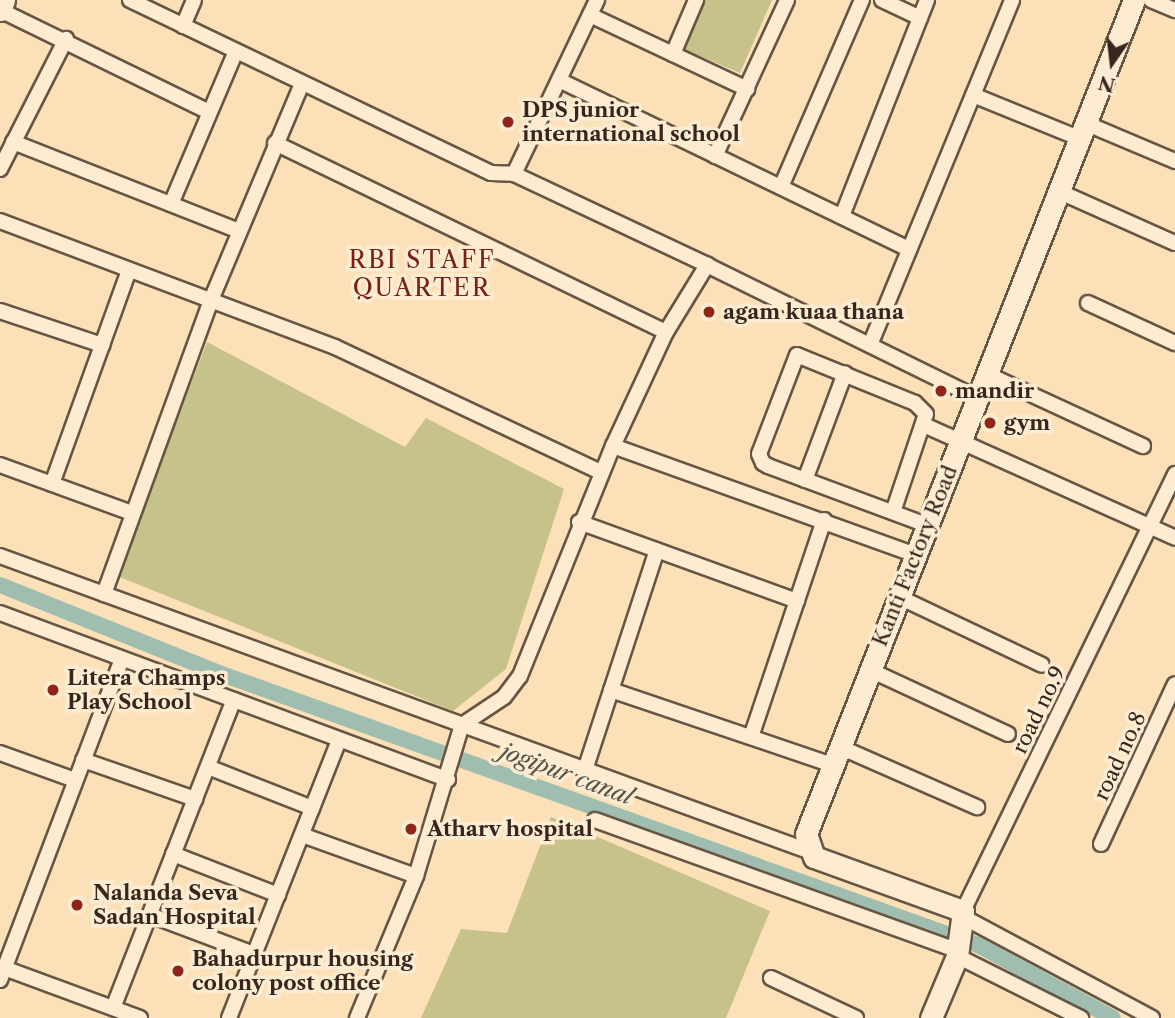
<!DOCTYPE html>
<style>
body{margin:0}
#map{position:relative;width:1175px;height:1018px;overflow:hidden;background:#fce1b8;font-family:"Libre Caslon Text",serif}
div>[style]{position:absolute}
.green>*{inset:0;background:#c7c18a}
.canal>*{height:16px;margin:-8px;padding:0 8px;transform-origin:8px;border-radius:8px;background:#9fbeaf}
.roads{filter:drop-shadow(2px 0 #675544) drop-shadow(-2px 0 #675544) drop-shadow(0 2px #675544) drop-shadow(0 -2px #675544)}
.street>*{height:14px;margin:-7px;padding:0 7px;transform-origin:7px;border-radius:7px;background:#fdecd1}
.secondary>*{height:21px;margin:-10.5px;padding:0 10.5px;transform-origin:10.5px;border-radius:10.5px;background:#fdecd1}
.dots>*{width:19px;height:19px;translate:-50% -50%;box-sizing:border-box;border:4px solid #fdecd1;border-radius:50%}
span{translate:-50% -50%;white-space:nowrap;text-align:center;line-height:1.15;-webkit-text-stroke:7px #fdecd1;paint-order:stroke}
.poi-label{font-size:21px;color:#35261e;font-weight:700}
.left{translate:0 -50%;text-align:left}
.street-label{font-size:21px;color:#35261e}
.water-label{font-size:23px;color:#55544a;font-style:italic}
.quarter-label{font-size:24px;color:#7a1f14;letter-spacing:2px}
.north{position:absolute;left:1077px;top:28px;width:70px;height:70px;-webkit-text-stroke:5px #fdecd1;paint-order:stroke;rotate:194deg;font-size:19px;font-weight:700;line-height:28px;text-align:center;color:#35261e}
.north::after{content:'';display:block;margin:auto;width:24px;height:32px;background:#35261e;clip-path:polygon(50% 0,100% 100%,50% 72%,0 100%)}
</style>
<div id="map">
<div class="green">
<div style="clip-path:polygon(700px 0,772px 0,740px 73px,679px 47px)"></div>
<div style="clip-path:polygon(207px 342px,405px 447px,426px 418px,564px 489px,506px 669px,453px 711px,117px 576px)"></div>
<div style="clip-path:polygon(551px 817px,770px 911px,726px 1018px,421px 1018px,461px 929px,507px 933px)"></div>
</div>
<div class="canal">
<div style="left:0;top:585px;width:236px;rotate:21.9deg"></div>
<div style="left:219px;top:673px;width:806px;rotate:19.72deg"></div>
<div style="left:978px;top:945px;width:153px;rotate:28.4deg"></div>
</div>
<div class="roads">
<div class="street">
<div style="left:130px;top:0;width:400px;rotate:25.6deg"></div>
<div style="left:491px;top:173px;width:23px;rotate:2deg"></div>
<div style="left:514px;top:174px;width:213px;rotate:25.2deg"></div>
<div style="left:707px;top:265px;width:301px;rotate:26.2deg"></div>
<div style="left:882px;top:0;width:42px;rotate:25.3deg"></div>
<div style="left:1151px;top:0;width:26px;rotate:23deg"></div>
<div style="left:0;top:10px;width:233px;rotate:26deg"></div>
<div style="left:590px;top:15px;width:174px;rotate:25.2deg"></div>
<div style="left:183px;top:26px;width:28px;rotate:-67deg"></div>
<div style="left:673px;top:54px;width:59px;rotate:-66.9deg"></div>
<div style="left:559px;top:80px;width:389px;rotate:25.8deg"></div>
<div style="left:973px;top:95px;width:114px;rotate:22.1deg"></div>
<div style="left:1085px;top:123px;width:98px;rotate:22.9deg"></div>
<div style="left:13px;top:142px;width:243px;rotate:21.5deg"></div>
<div style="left:275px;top:143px;width:434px;rotate:25.8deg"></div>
<div style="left:715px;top:156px;width:172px;rotate:-65.2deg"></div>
<div style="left:0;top:169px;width:146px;rotate:-63.1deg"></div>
<div style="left:514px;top:174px;width:193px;rotate:-64.5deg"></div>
<div style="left:781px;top:187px;width:204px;rotate:-66.6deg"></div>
<div style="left:1058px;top:191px;width:128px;rotate:24deg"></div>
<div style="left:171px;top:204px;width:166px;rotate:-67deg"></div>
<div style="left:842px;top:216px;width:232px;rotate:-68.5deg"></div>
<div style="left:0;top:221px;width:358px;rotate:20.6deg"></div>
<div style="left:335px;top:347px;width:292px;rotate:25.2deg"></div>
<div style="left:1088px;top:303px;width:96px;rotate:24.7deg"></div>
<div style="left:0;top:311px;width:108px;rotate:18.4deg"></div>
<div style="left:870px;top:345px;width:373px;rotate:-67.6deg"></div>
<div style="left:987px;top:374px;width:172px;rotate:24.8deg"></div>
<div style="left:924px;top:425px;width:275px;rotate:24.2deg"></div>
<div style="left:613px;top:446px;width:126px;rotate:-65.1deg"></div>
<div style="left:666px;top:332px;width:79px;rotate:-58.5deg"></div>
<div style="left:0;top:465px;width:140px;rotate:20deg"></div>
<div style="left:805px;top:480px;width:114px;rotate:-69.5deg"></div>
<div style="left:52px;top:484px;width:227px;rotate:-70.2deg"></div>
<div style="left:893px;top:512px;width:103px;rotate:-71.4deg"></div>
<div style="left:926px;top:414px;width:16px;rotate:-135deg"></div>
<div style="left:915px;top:403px;width:127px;rotate:-157.9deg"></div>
<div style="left:797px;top:355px;width:106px;rotate:111deg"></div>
<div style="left:759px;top:454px;width:10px;rotate:66deg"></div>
<div style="left:763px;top:463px;width:6px;rotate:31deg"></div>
<div style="left:768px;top:466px;width:170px;rotate:20.4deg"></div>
<div style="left:579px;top:522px;width:232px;rotate:19.9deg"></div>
<div style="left:0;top:556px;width:863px;rotate:20.05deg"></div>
<div style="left:104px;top:594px;width:313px;rotate:-70deg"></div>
<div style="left:211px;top:300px;width:235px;rotate:-67.2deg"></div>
<div style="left:899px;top:597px;width:158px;rotate:25.4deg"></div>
<div style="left:0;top:613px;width:478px;rotate:20.4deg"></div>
<div style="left:870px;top:670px;width:152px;rotate:24.9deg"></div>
<div style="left:611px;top:690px;width:234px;rotate:18.7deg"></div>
<div style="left:751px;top:737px;width:229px;rotate:-71.4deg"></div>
<div style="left:840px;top:747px;width:150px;rotate:23.7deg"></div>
<div style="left:0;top:753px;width:80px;rotate:19.8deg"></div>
<div style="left:83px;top:760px;width:119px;rotate:19.2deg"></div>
<div style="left:208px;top:767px;width:112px;rotate:21.5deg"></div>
<div style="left:585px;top:770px;width:231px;rotate:-71.9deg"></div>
<div style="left:595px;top:820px;width:386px;rotate:19.8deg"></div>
<div style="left:302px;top:835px;width:121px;rotate:19.8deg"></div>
<div style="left:1101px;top:844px;width:176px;rotate:-65.2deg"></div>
<div style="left:173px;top:854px;width:113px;rotate:21.3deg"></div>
<div style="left:963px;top:911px;width:486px;rotate:-64.1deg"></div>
<div style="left:150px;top:915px;width:111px;rotate:20.6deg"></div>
<div style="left:965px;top:918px;width:212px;rotate:28.1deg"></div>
<div style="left:957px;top:956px;width:139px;rotate:26.6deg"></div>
<div style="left:4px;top:968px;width:145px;rotate:20.2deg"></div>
<div style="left:771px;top:978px;width:94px;rotate:25.2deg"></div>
<div style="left:0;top:980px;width:343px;rotate:-69.2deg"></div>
<div style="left:113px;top:1008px;width:331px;rotate:-68.6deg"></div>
<div style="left:229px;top:1018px;width:299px;rotate:-68.4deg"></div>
<div style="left:357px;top:1018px;width:154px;rotate:-67.4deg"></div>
<div style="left:416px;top:876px;width:158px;rotate:-73.1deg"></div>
<div style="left:462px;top:725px;width:50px;rotate:-33.7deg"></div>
<div style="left:504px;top:697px;width:26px;rotate:-53deg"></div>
<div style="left:520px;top:676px;width:248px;rotate:-68deg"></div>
<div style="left:613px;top:446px;width:321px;rotate:19.8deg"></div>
</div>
<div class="secondary">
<div style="left:0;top:10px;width:11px;rotate:-68deg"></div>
<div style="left:931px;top:1018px;width:67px;rotate:-67.2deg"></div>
<div style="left:957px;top:956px;width:45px;rotate:-82.4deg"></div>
<div style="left:963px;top:911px;width:158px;rotate:-160.1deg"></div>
<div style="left:814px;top:857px;width:24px;rotate:-109deg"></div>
<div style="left:806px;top:834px;width:896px;rotate:-68.53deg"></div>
</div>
</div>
<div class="dots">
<div style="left:508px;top:122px;background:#8f2418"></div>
<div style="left:709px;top:312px;background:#8f2418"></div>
<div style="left:941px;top:391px;background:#8f2418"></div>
<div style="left:990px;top:423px;background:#8f2418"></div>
<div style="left:53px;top:690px;background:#8f2418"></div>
<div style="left:411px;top:829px;background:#8f2418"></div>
<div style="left:77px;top:905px;background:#8f2418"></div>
<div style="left:178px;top:971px;background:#8f2418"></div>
</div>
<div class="poi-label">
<span class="left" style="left:522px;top:122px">DPS junior<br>international school</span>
<span class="left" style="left:723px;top:312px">agam kuaa thana</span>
<span class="left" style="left:955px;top:391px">mandir</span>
<span class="left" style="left:1004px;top:423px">gym</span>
<span class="left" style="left:67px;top:690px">Litera Champs<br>Play School</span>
<span class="left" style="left:427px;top:829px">Atharv hospital</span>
<span class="left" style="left:93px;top:905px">Nalanda Seva<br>Sadan Hospital</span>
<span class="left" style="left:192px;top:971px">Bahadurpur housing<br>colony post office</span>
</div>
<div class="street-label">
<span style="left:915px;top:556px;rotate:-68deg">Kanti Factory Road</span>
<span style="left:1039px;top:710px;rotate:-64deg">road no.9</span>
<span style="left:1120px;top:756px;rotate:-65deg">road no.8</span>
</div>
<div class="water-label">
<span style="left:567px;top:774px;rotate:20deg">jogipur canal</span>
</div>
<div class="quarter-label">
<span style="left:422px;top:274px">RBI STAFF<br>QUARTER</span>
</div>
<div class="north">N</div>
</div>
